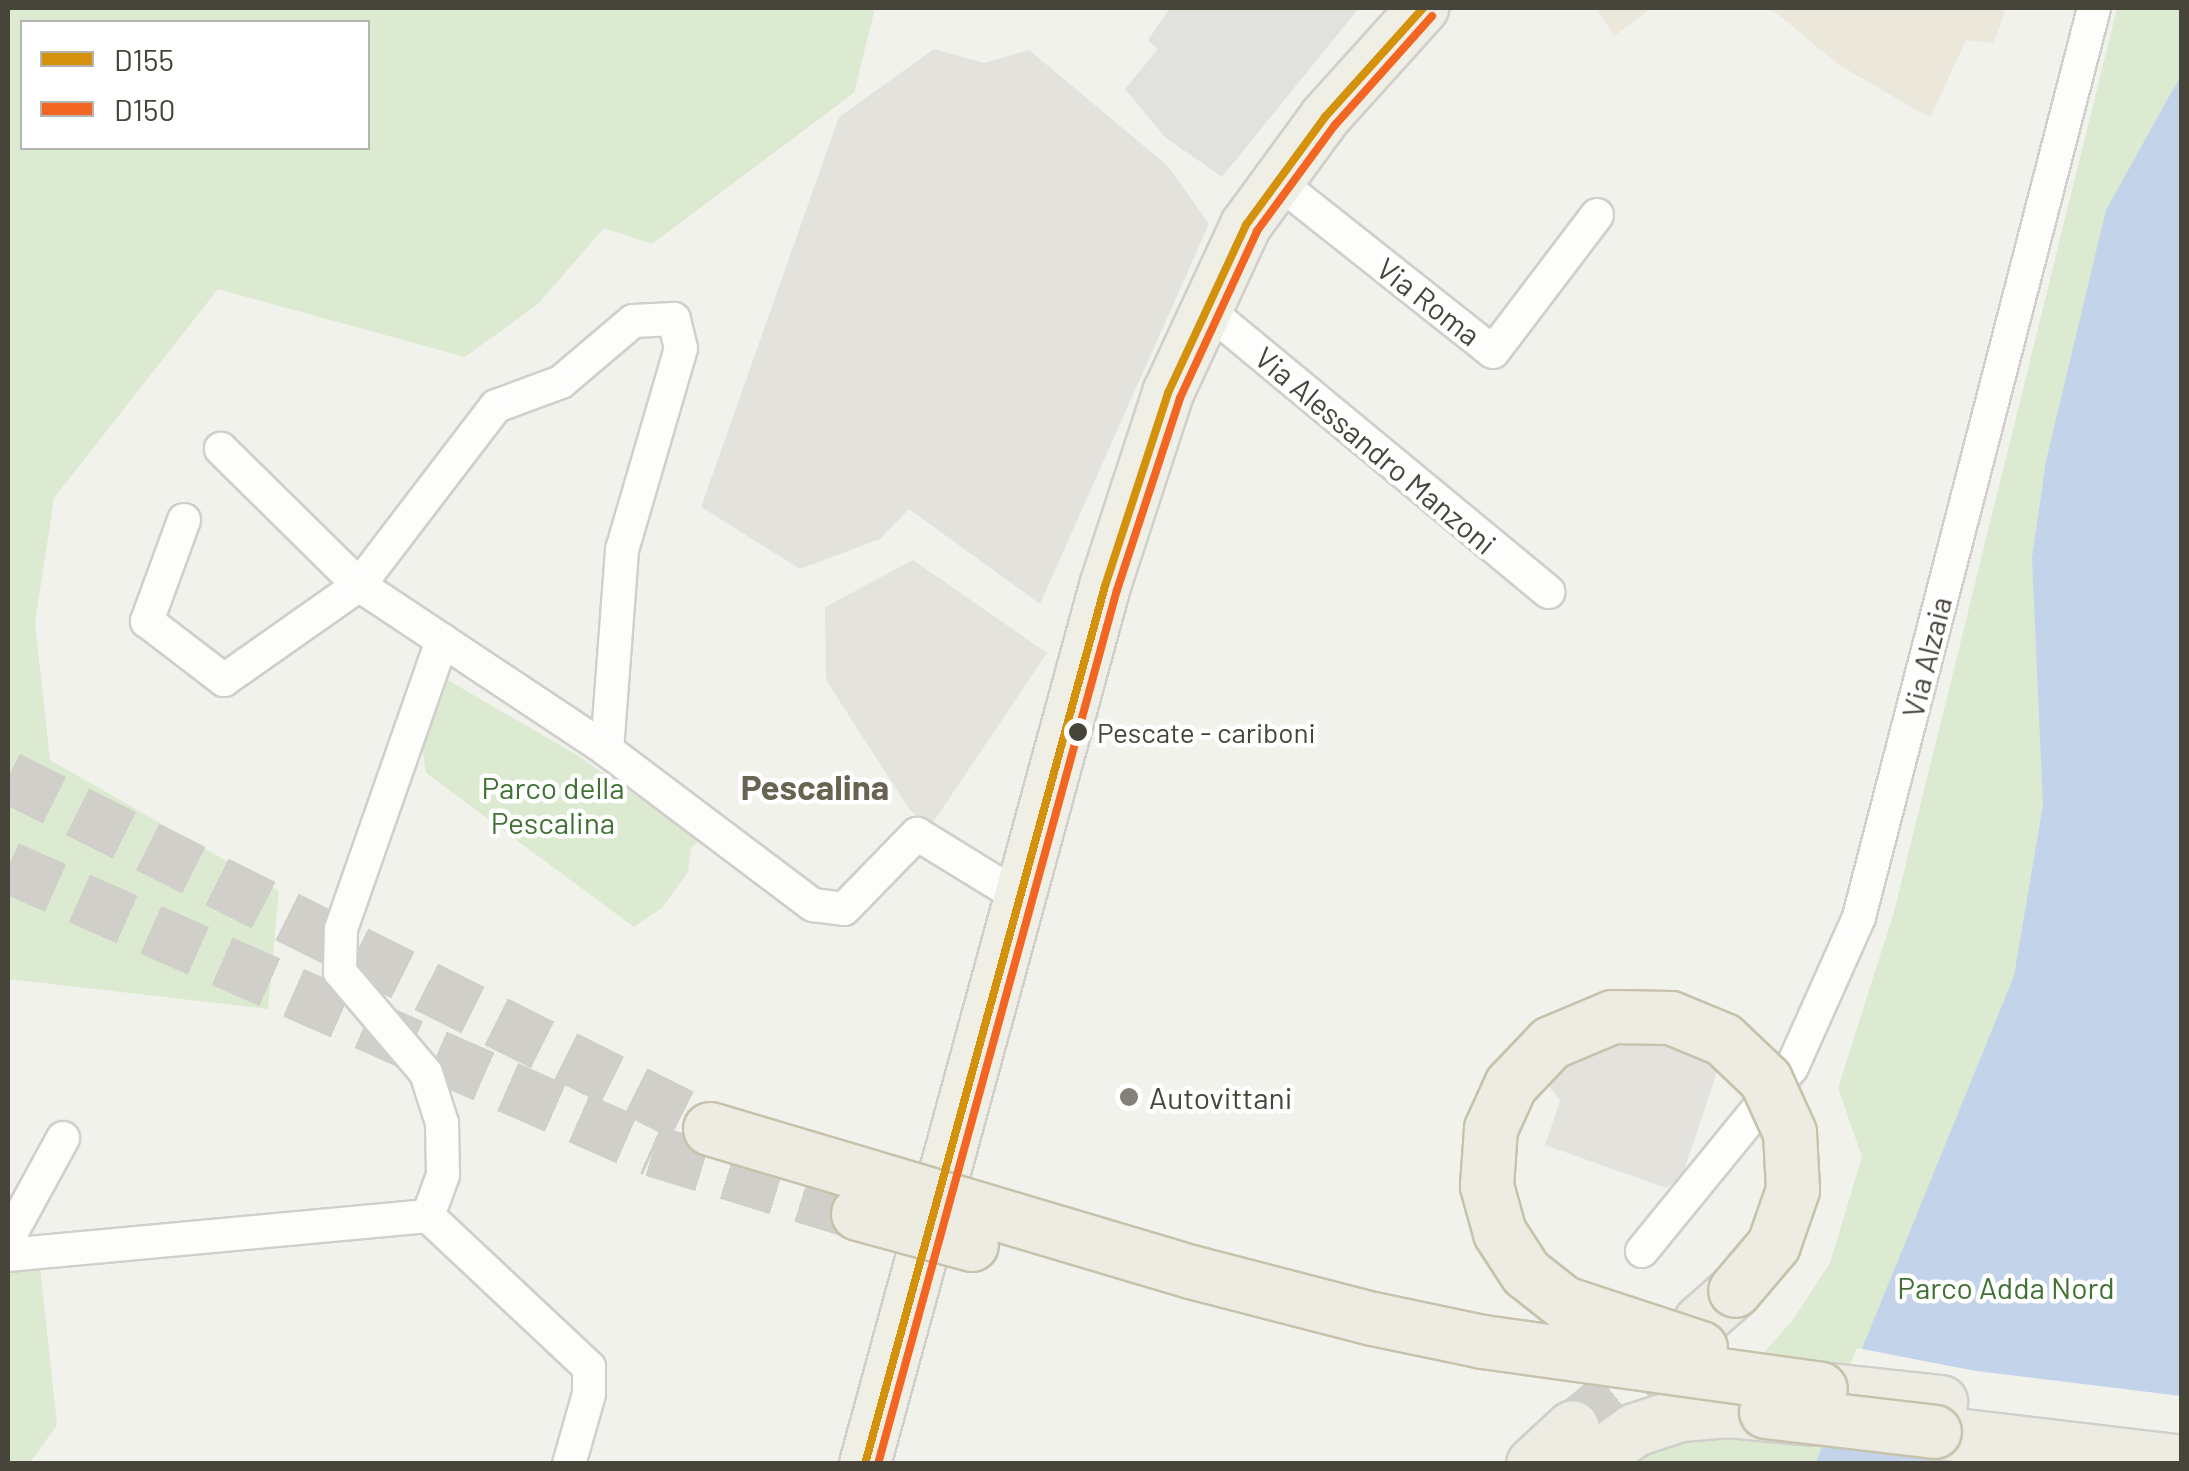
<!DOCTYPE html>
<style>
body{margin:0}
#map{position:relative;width:2189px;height:1471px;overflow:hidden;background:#f2f2ed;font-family:Barlow,sans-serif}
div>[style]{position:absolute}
.residential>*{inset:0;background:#e5e4dc}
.commercial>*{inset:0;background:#ebe8db}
.industrial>*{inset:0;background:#e3e2dd}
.green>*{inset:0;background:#dbead0}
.parking>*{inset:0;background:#e1e1dd}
.water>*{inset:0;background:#c3d3ea}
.pier>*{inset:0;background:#f2f2ed}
.trunk-tunnel>*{height:52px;margin-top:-26px;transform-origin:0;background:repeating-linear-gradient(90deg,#d0cfc9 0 52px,transparent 0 78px)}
.roads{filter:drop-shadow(2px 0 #d0cfcb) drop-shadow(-2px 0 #d0cfcb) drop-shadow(0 2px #d0cfcb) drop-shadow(0 -2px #d0cfcb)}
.minor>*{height:32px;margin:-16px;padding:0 16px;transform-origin:16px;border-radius:16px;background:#fdfdfc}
.primary>*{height:50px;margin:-25px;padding:0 25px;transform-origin:25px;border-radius:25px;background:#f0efe6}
.trunk>*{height:52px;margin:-26px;padding:0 26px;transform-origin:26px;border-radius:26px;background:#edece2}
.bridges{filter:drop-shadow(2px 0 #c6c2ac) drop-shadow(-2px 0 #c6c2ac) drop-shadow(0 2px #c6c2ac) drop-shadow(0 -2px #c6c2ac)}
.trunk-bridge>*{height:52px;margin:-26px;padding:0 26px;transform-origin:26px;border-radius:26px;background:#edece2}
.bus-1>*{height:8px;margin:-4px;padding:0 4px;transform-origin:4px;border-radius:4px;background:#d4920c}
.bus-2>*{height:8px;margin:-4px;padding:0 4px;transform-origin:4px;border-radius:4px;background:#f26522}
.dots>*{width:28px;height:28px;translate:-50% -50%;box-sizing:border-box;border:5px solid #fff;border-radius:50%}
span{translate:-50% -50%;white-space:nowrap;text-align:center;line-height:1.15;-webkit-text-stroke:9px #fff;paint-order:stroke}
.bus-label{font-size:28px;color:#47443a}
.left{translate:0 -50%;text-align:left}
.street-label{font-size:30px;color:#47443a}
.park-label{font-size:30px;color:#3f7233}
.poi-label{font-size:30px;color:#47443a}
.quarter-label{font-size:35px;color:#686452;font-weight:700}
.frame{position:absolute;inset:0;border:10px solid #47443a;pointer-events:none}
.legend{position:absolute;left:20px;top:20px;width:350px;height:130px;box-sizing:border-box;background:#fff;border:2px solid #b5b4b0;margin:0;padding:12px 18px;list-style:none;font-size:30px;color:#47443a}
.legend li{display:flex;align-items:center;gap:20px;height:50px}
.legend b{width:50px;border:2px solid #b5b4b0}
</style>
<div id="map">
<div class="residential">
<div style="clip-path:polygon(913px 560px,1047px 653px,930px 827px,909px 809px,826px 680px,825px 607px)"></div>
</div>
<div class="commercial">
<div style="clip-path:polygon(1596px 8px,1652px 8px,1614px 36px)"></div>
<div style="clip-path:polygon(1770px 8px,2006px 8px,1994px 43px,1966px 40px,1930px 118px,1839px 65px)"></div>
</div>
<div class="industrial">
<div style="clip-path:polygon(934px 49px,984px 63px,1029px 50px,1168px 166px,1209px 224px,1040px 604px,909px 509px,880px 539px,800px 569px,701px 507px,839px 117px)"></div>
<div style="clip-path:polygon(1733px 1023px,1682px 1177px,1666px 1188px,1545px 1145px,1560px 1101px,1525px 1053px)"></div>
</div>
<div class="green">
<div style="clip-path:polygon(evenodd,8px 8px,875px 8px,854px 93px,652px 244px,604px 228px,538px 304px,465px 357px,218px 289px,54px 498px,35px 623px,50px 760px,279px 891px,268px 1009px,8px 979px,8px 8px,22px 22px,368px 22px,368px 148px,22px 148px,22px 22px)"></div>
<div style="clip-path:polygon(2117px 8px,2181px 8px,2181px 1463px,1614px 1464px,1707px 1416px,1792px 1321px,1830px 1263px,1862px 1157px,1838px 1088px,1894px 912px)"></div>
<div style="clip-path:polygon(444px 678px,577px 755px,700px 840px,691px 848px,688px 872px,663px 907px,634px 927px,426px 773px,421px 741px)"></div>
<div style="clip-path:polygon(8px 1240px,39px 1257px,57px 1425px,30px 1463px,8px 1463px)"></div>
</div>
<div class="parking">
<div style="clip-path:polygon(1170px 8px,1359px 8px,1222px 177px,1165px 137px,1125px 89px,1158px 49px,1148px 40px)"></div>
</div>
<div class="water">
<div style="clip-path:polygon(2181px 75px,2181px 1463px,1815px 1464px,2014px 976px,2043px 805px,2032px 558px,2046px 461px,2106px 210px)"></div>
</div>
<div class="pier">
<div style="clip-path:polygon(1857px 1348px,1976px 1371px,2181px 1396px,2181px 1463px,1817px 1445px)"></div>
</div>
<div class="trunk-tunnel">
<div style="left:8px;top:777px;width:785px;rotate:26.63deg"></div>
<div style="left:8px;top:867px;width:705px;rotate:23.76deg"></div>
<div style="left:653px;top:1151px;width:214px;rotate:17.1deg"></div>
<div style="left:1573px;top:1427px;width:133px;rotate:-39.2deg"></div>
</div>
<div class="roads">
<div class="minor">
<div style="left:1277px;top:181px;width:275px;rotate:38.4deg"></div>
<div style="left:1493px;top:352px;width:172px;rotate:-52.8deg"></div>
<div style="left:1204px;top:307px;width:447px;rotate:39.6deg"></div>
<div style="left:184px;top:520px;width:108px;rotate:110.1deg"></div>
<div style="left:147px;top:621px;width:97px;rotate:37.5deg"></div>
<div style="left:224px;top:680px;width:165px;rotate:-35.1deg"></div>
<div style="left:359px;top:585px;width:194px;rotate:-135.4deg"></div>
<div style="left:607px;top:750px;width:201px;rotate:-85.7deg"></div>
<div style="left:622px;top:550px;width:210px;rotate:-73.7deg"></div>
<div style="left:681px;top:348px;width:30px;rotate:-104deg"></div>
<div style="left:674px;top:319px;width:41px;rotate:177.2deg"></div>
<div style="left:633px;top:321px;width:94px;rotate:139.7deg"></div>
<div style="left:561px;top:382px;width:69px;rotate:159.7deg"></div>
<div style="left:496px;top:406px;width:225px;rotate:127.4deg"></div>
<div style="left:359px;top:585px;width:298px;rotate:33.6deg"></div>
<div style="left:607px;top:750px;width:258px;rotate:37deg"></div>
<div style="left:813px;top:905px;width:31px;rotate:7deg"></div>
<div style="left:844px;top:909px;width:105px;rotate:-45.8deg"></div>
<div style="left:917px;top:834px;width:122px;rotate:31.6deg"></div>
<div style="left:428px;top:1216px;width:44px;rotate:-69.9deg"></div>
<div style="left:443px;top:1175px;width:52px;rotate:-91.1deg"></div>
<div style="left:442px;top:1123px;width:52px;rotate:-107.7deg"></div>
<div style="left:426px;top:1073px;width:133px;rotate:-130.4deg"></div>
<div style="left:340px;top:972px;width:43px;rotate:-88.7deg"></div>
<div style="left:341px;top:929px;width:306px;rotate:-70.7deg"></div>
<div style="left:8px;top:1239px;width:115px;rotate:-61.4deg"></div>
<div style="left:1642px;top:1251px;width:237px;rotate:-50.8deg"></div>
<div style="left:1792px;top:1067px;width:164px;rotate:-65.9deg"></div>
<div style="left:1859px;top:917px;width:939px;rotate:-75.5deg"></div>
<div style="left:8px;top:1255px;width:422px;rotate:-5.3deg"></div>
<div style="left:428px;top:1216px;width:221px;rotate:43.2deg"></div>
<div style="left:589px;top:1367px;width:27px;rotate:90deg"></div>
<div style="left:589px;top:1394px;width:73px;rotate:105.9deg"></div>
</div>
<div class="primary">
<div style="left:865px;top:1464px;width:910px;rotate:-74.71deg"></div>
<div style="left:1105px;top:586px;width:203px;rotate:-71.9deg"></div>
<div style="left:1168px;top:393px;width:185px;rotate:-65.1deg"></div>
<div style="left:1246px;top:225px;width:134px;rotate:-53.8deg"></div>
<div style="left:1325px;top:117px;width:147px;rotate:-48deg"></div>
</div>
<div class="trunk">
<div style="left:1700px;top:1322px;width:47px;rotate:-41.5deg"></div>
<div style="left:1821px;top:1389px;width:121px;rotate:6.2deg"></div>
<div style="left:1889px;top:1427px;width:295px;rotate:6.8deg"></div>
<div style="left:1533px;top:1464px;width:54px;rotate:-42.8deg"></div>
<div style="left:1587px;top:1464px;width:59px;rotate:-35.3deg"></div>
<div style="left:1635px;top:1430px;width:48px;rotate:-18.1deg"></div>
<div style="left:1681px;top:1415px;width:48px;rotate:-4.8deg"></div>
<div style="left:1729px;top:1411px;width:83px;rotate:5.5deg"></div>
</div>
</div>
<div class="bridges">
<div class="trunk-bridge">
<div style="left:710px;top:1129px;width:502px;rotate:16.56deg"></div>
<div style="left:1191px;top:1272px;width:188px;rotate:14.5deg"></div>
<div style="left:1373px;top:1319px;width:112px;rotate:11.8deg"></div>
<div style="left:1483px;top:1342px;width:341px;rotate:7.9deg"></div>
<div style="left:858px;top:1214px;width:118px;rotate:15.2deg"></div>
<div style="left:1701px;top:1348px;width:144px;rotate:-161.8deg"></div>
<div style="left:1564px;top:1303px;width:48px;rotate:-141.7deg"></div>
<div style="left:1526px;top:1273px;width:48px;rotate:-123deg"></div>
<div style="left:1500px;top:1233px;width:49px;rotate:-105.5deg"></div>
<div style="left:1487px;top:1186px;width:57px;rotate:-86deg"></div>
<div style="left:1491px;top:1129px;width:48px;rotate:-65.6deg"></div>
<div style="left:1511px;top:1085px;width:58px;rotate:-46.4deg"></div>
<div style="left:1551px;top:1043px;width:67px;rotate:-22.8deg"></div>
<div style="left:1613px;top:1017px;width:58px;rotate:1deg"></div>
<div style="left:1671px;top:1018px;width:57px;rotate:22.5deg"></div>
<div style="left:1724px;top:1040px;width:58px;rotate:43.6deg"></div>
<div style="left:1766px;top:1080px;width:58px;rotate:65.6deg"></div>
<div style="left:1790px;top:1133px;width:57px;rotate:87deg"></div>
<div style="left:1793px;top:1190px;width:58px;rotate:109.1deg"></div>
<div style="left:1774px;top:1245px;width:60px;rotate:130.3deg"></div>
<div style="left:1766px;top:1412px;width:170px;rotate:6.7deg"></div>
</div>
</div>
<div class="bus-1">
<div style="left:865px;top:1464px;width:910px;rotate:-74.71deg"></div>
<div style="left:1105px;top:586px;width:203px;rotate:-71.9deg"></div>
<div style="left:1168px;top:393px;width:185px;rotate:-65.1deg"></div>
<div style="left:1246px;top:225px;width:134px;rotate:-53.8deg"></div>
<div style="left:1325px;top:117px;width:147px;rotate:-48deg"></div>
</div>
<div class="bus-2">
<div style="left:878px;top:1464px;width:906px;rotate:-74.71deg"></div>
<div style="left:1117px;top:590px;width:202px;rotate:-71.8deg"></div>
<div style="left:1180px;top:398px;width:184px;rotate:-65.2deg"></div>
<div style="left:1257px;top:231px;width:132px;rotate:-53.7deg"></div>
<div style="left:1335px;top:125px;width:146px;rotate:-48.3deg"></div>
</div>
<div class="dots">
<div style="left:1078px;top:732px;background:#47443a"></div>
<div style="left:1129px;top:1097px;background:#838179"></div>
</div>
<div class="bus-label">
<span class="left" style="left:1097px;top:732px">Pescate - cariboni</span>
</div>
<div class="street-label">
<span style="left:1429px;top:301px;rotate:38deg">Via Roma</span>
<span style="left:1376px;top:450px;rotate:40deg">Via Alessandro Manzoni</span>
<span style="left:1926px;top:657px;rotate:-76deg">Via Alzaia</span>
</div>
<div class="park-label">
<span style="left:553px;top:804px">Parco della<br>Pescalina</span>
<span style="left:2006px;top:1287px">Parco Adda Nord</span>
</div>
<div class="poi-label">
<span class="left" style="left:1149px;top:1097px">Autovittani</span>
</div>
<div class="quarter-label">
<span style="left:815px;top:786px">Pescalina</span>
</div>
<div class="frame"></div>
<ul class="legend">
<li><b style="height:12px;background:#d4920c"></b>D155</li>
<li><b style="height:12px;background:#f26522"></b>D150</li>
</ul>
</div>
